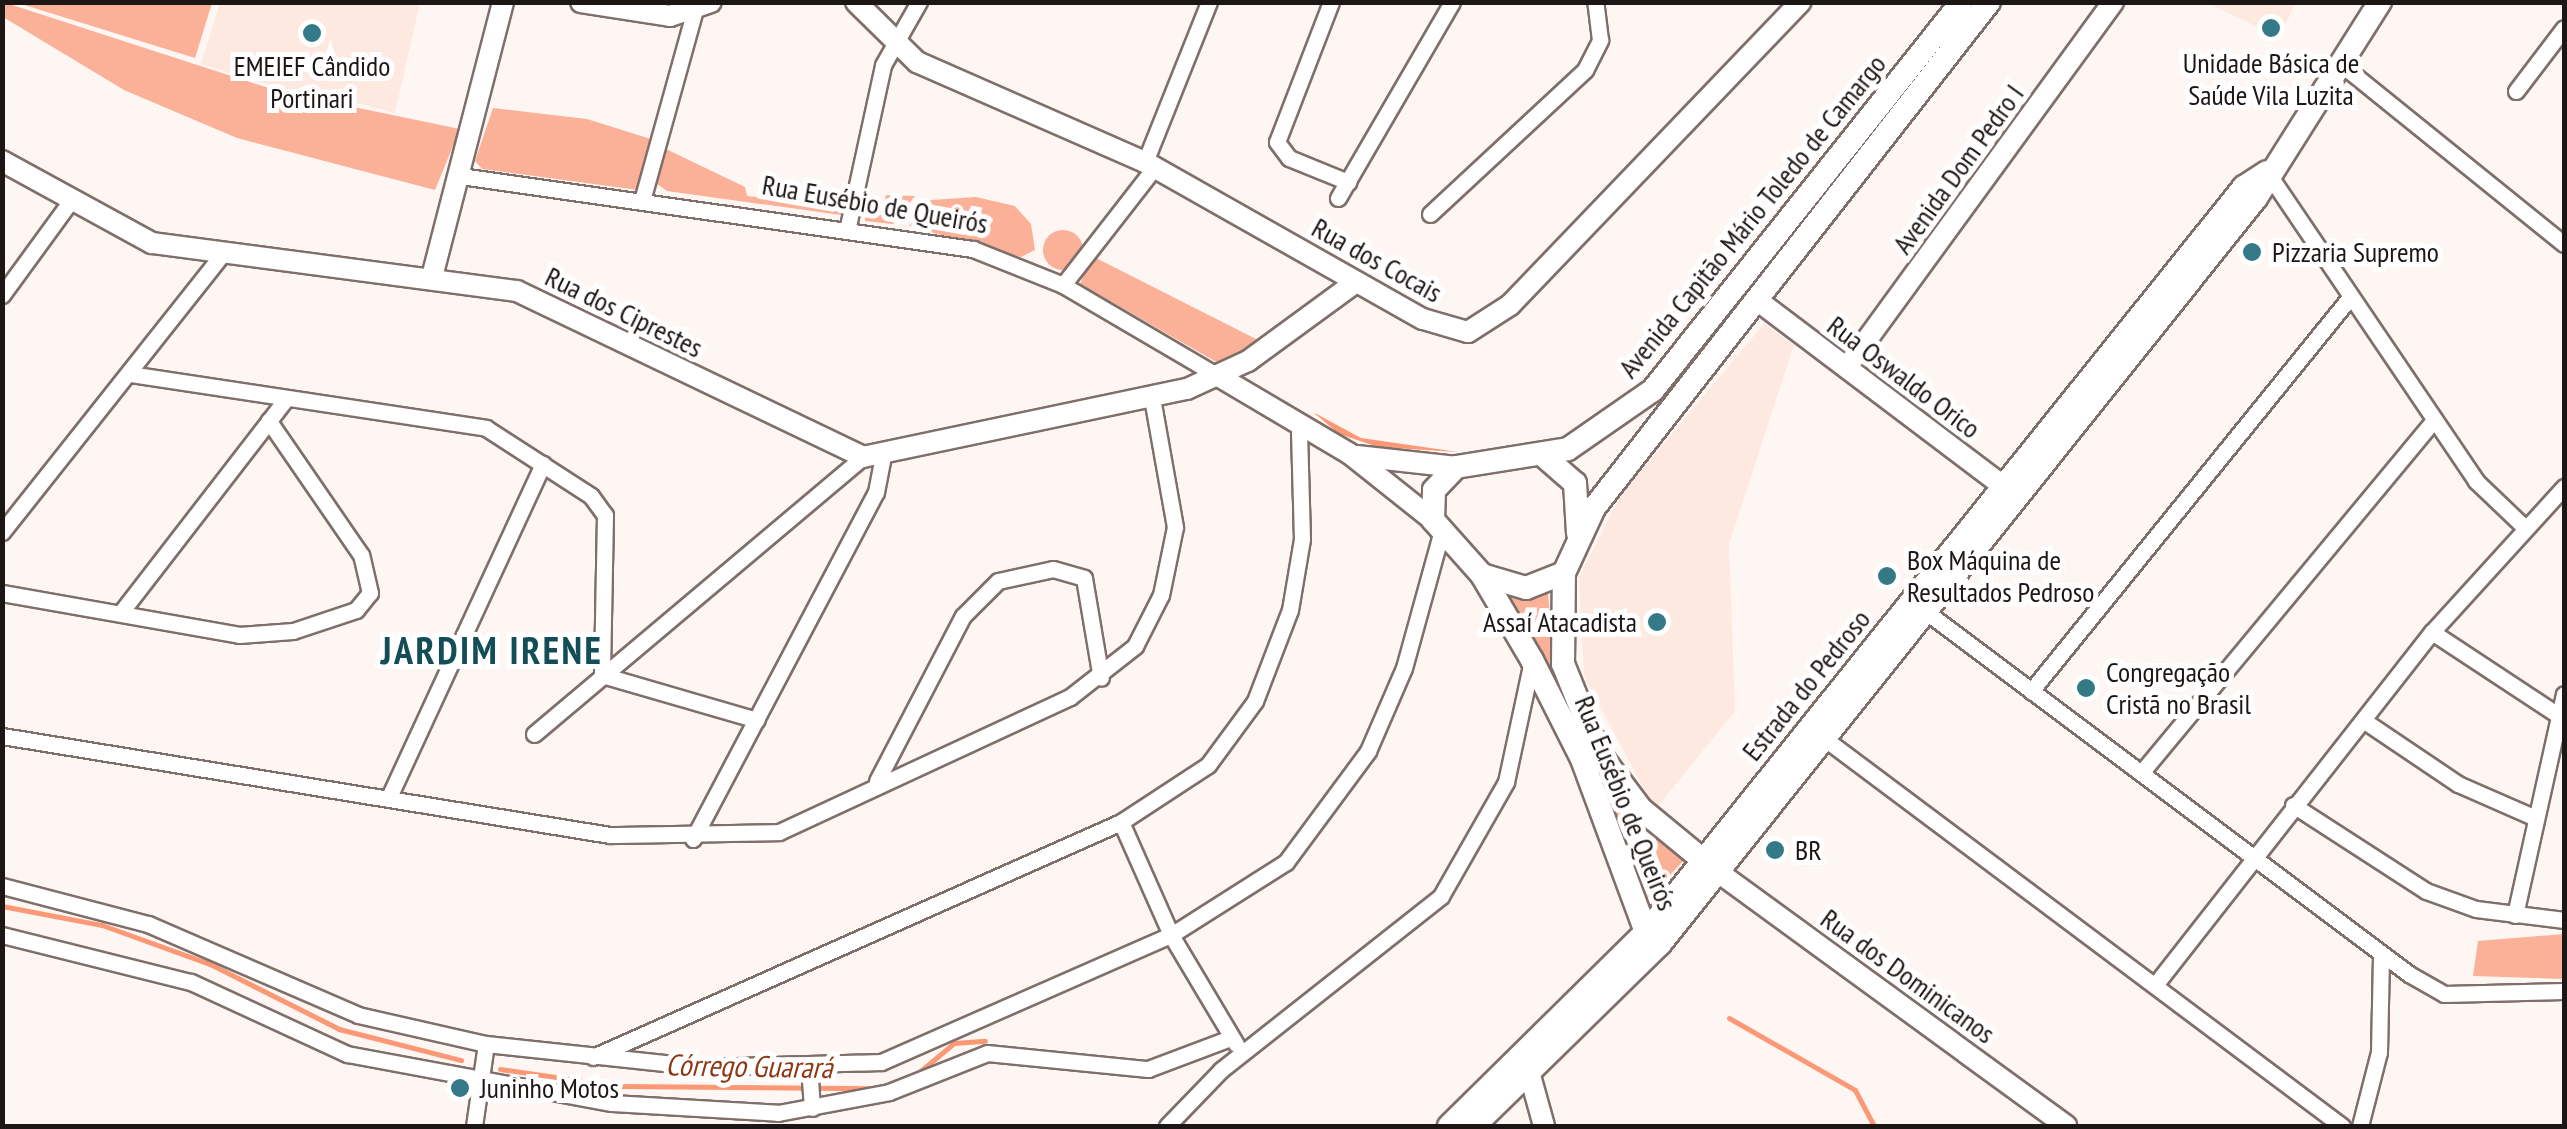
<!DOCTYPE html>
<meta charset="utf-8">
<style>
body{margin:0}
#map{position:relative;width:2567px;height:1129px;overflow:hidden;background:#fef6f3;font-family:"PT Sans Narrow",sans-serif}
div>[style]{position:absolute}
.built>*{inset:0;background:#fee9e1}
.green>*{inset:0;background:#fbb197}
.round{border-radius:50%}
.water>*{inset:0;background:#fb9977}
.stream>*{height:5px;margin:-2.5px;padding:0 2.5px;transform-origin:2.5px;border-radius:2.5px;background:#fb9977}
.roads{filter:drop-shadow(2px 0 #7f6f6a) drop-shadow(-2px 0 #7f6f6a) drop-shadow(0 2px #7f6f6a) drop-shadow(0 -2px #7f6f6a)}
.minor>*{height:15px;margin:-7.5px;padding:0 7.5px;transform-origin:7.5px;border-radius:7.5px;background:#fff}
.tertiary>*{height:20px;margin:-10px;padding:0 10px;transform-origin:10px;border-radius:10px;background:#fff}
.secondary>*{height:22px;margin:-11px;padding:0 11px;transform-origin:11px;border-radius:11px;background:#fff}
.dots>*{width:28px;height:28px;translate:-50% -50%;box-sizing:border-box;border:5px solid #fff;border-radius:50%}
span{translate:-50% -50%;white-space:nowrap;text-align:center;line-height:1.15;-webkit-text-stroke:10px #fff;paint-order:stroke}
.poi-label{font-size:28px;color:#1c1614}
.left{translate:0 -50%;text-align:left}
.right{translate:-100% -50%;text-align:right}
.street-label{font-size:28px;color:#1c1614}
.water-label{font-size:30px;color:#8e3816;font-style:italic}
.district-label{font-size:38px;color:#134d58;font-weight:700;letter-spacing:2.5px}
.frame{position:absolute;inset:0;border:5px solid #1c1614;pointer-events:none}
</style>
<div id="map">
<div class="built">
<div style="clip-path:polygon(220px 3px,420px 3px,395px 113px,346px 100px,343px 107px,201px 64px)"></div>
<div style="clip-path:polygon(2208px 3px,2295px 3px,2280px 38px)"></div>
<div style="clip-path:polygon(1764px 324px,1794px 345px,1729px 544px,1735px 711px,1655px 810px,1584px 676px,1579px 577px,1621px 495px)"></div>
</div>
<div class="green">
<div style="clip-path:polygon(3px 2px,281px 92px,460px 129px,435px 190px,237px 138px,124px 90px,3px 17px)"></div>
<div style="clip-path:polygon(18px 3px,212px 3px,195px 58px)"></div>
<div style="clip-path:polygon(493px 108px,587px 119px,651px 139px,638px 190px,482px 169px,475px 161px)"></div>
<div style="clip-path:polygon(666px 149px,745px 187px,747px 196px,844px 204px,841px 215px,667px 191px,657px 184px)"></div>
<div style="clip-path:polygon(886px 195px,915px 196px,893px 224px,865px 221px,864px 199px,884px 203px)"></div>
<div style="clip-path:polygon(976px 197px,1015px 206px,1031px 224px,1035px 250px,1021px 257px,909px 226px,931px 200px)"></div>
<div class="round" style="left:1043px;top:230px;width:40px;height:40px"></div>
<div style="clip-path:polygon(1092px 256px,1260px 341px,1220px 364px,1080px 284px)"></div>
<div style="clip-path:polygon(1548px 594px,1556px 682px,1594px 764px,1634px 815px,1622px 828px,1507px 597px)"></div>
<div style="clip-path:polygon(1651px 835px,1684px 860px,1645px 902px,1628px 854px)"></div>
<div style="clip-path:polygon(2564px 934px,2564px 979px,2473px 976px,2478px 941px)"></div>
</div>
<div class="water">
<div style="clip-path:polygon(1313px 412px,1361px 438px,1458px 452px,1378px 447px,1339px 434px)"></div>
</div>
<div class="stream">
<div style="left:2px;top:906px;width:102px;rotate:10.8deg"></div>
<div style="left:102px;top:925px;width:115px;rotate:19.9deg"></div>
<div style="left:210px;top:964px;width:144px;rotate:26.7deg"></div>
<div style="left:339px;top:1029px;width:126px;rotate:14.3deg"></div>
<div style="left:1729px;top:1018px;width:145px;rotate:29.7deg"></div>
<div style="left:1855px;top:1090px;width:41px;rotate:62.2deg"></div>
<div style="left:500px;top:1069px;width:119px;rotate:8.2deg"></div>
<div style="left:618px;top:1086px;width:252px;rotate:0.5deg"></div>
<div style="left:918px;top:1073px;width:47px;rotate:-39.8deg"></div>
<div style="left:954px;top:1043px;width:31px;rotate:-4deg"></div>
</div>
<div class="roads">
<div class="minor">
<div style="left:1331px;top:2px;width:150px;rotate:111.1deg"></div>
<div style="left:1277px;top:142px;width:20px;rotate:53deg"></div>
<div style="left:1289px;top:158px;width:64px;rotate:22.1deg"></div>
<div style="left:2342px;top:65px;width:285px;rotate:38.9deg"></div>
<div style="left:2516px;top:91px;width:79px;rotate:-52.7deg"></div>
<div style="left:1145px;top:162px;width:172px;rotate:-68.2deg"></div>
<div style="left:2267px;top:172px;width:373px;rotate:55.9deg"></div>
<div style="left:2476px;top:481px;width:64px;rotate:43.7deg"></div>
<div style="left:460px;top:176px;width:518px;rotate:8.1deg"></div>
<div style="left:973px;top:249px;width:97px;rotate:21.8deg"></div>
<div style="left:1063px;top:285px;width:182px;rotate:30.4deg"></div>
<div style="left:643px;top:197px;width:194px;rotate:-74.5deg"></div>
<div style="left:1338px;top:198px;width:227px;rotate:-59.8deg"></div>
<div style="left:1430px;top:214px;width:212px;rotate:-42.9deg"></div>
<div style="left:1585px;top:70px;width:34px;rotate:-63deg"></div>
<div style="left:1600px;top:40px;width:38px;rotate:-97deg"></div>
<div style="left:848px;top:226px;width:165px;rotate:-77.7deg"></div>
<div style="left:883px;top:65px;width:73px;rotate:-60.3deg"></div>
<div style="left:1063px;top:285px;width:150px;rotate:-52.1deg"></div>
<div style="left:2px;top:295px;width:114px;rotate:-53.9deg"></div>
<div style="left:130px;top:374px;width:360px;rotate:8.6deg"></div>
<div style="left:486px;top:428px;width:125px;rotate:32.9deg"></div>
<div style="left:591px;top:496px;width:24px;rotate:54deg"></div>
<div style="left:605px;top:515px;width:160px;rotate:91.1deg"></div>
<div style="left:602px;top:675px;width:161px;rotate:16.2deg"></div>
<div style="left:2px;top:532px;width:355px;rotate:-51.6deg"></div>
<div style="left:2px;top:593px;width:241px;rotate:10deg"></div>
<div style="left:239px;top:635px;width:54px;rotate:-4.2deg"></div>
<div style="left:293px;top:631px;width:66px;rotate:-18.4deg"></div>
<div style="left:356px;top:610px;width:22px;rotate:-51deg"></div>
<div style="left:370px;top:593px;width:39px;rotate:-103deg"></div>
<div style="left:361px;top:555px;width:163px;rotate:-124.5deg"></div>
<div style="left:1921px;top:608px;width:610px;rotate:36.87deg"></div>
<div style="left:2409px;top:974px;width:40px;rotate:29.7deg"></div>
<div style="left:2444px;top:994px;width:120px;rotate:-1.4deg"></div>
<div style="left:122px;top:611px;width:267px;rotate:-52.3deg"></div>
<div style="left:2432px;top:632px;width:151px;rotate:33.4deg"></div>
<div style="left:2031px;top:691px;width:508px;rotate:-50.99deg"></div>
<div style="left:2363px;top:720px;width:115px;rotate:34deg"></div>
<div style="left:2458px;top:784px;width:85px;rotate:23.6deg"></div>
<div style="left:1817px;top:733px;width:656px;rotate:36.82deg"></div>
<div style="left:534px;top:734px;width:430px;rotate:-40.1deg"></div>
<div style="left:2px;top:736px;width:616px;rotate:9.25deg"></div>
<div style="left:610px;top:835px;width:169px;rotate:-1deg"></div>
<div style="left:779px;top:832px;width:321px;rotate:-24.9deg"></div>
<div style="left:1070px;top:697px;width:83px;rotate:-38.1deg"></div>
<div style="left:1135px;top:646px;width:57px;rotate:-63deg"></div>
<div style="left:1161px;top:595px;width:69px;rotate:-78.4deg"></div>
<div style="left:1175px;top:527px;width:131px;rotate:-100.1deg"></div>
<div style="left:2141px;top:773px;width:459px;rotate:-50.3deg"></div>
<div style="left:877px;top:781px;width:186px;rotate:-62.5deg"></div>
<div style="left:963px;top:616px;width:49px;rotate:-45deg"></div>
<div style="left:998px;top:581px;width:56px;rotate:-12.3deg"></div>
<div style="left:1053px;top:569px;width:32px;rotate:16deg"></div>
<div style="left:1084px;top:578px;width:101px;rotate:80.4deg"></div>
<div style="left:389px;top:797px;width:367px;rotate:-65.2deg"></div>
<div style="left:2293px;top:805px;width:158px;rotate:32.9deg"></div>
<div style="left:2426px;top:891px;width:53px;rotate:19.8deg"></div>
<div style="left:2476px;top:909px;width:89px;rotate:7.1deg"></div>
<div style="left:1121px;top:822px;width:124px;rotate:66.1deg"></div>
<div style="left:1171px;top:935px;width:127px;rotate:59.2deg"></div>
<div style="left:693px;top:839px;width:392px;rotate:-62.2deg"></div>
<div style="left:876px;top:492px;width:37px;rotate:-79deg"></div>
<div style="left:2px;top:886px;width:151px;rotate:14.6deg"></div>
<div style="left:148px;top:924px;width:229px;rotate:23.4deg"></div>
<div style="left:358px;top:1015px;width:131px;rotate:12.8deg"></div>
<div style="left:486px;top:1044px;width:217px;rotate:6.1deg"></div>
<div style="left:702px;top:1067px;width:179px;rotate:-1.6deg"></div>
<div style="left:881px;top:1062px;width:317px;rotate:-23.7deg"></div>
<div style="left:1171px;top:935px;width:136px;rotate:-32.4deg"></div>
<div style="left:1286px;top:862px;width:138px;rotate:-53.5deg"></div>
<div style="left:1368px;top:751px;width:90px;rotate:-66.6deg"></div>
<div style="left:1404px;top:668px;width:143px;rotate:-74.6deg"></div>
<div style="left:2515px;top:915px;width:226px;rotate:-77.5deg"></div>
<div style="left:2px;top:935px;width:195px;rotate:14deg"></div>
<div style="left:191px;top:982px;width:172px;rotate:24.8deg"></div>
<div style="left:347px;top:1054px;width:269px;rotate:10.5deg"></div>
<div style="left:612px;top:1103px;width:166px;rotate:3.4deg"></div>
<div style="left:778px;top:1113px;width:113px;rotate:-10.7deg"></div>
<div style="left:889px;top:1092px;width:105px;rotate:-21.7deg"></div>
<div style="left:987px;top:1053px;width:162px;rotate:5.7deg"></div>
<div style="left:1148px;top:1069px;width:88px;rotate:-20.7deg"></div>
<div style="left:2155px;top:985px;width:449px;rotate:-51.9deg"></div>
<div style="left:2432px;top:632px;width:196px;rotate:-47.7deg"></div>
<div style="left:593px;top:1057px;width:578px;rotate:-23.99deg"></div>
<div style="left:1121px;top:822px;width:104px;rotate:-33.2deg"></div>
<div style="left:1208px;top:765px;width:79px;rotate:-53.7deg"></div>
<div style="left:1255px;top:701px;width:97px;rotate:-69deg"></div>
<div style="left:1290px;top:610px;width:72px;rotate:-80.4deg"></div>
<div style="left:1302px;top:539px;width:110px;rotate:-91.6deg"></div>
<div style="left:809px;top:1066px;width:42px;rotate:85.9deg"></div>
<div style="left:474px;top:1126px;width:83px;rotate:-81.7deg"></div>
<div style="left:1167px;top:1126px;width:78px;rotate:-46deg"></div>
<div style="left:1221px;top:1070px;width:280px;rotate:-38.3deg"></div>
<div style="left:1441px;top:896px;width:131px;rotate:-60.3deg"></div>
<div style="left:1506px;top:782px;width:120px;rotate:-77.9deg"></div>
<div style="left:2360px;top:1126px;width:76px;rotate:-75.6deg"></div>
<div style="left:2379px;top:1052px;width:97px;rotate:-88.8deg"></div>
</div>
<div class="tertiary">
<div style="left:581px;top:2px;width:90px;rotate:8.9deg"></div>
<div style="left:670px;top:16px;width:43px;rotate:-18.9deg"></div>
<div style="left:856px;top:2px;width:86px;rotate:44.5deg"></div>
<div style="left:917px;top:62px;width:249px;rotate:23.7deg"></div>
<div style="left:1145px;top:162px;width:319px;rotate:29.5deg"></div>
<div style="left:1423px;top:319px;width:47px;rotate:16.1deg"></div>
<div style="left:1468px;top:332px;width:50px;rotate:-32.7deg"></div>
<div style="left:1510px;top:305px;width:420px;rotate:-46.2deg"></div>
<div style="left:2px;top:161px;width:171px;rotate:28.7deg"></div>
<div style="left:152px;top:243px;width:368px;rotate:7.5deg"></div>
<div style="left:517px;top:291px;width:384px;rotate:25.6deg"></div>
<div style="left:863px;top:457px;width:331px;rotate:-11.9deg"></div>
<div style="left:1187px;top:389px;width:67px;rotate:-24.7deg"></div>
<div style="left:1248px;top:361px;width:134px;rotate:-36.2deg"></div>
<div style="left:433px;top:273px;width:280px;rotate:-75.5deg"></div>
<div style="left:1757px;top:300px;width:325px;rotate:37.1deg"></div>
<div style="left:1847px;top:367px;width:452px;rotate:-53.9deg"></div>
<div style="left:1220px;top:377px;width:151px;rotate:30.6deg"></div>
<div style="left:1350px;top:454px;width:106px;rotate:38.5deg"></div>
<div style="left:1357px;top:456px;width:100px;rotate:6.3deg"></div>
<div style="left:1718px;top:872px;width:431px;rotate:36.1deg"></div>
<div style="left:1526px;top:1061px;width:67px;rotate:74.5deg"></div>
</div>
<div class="secondary">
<div style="left:1546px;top:458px;width:38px;rotate:41deg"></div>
<div style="left:1575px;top:483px;width:50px;rotate:86.6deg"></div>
<div style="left:1482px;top:575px;width:46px;rotate:16.5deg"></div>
<div style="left:1526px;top:588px;width:41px;rotate:-21.5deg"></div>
<div style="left:1715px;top:870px;width:96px;rotate:-140.5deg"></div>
<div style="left:1641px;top:809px;width:70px;rotate:-126.9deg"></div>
<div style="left:1599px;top:753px;width:96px;rotate:-112deg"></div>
<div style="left:1563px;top:664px;width:91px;rotate:-89.4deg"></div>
<div style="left:1564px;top:573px;width:72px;rotate:-65.2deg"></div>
<div style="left:1594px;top:508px;width:642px;rotate:-52.02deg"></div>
<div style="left:1660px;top:944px;width:18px;rotate:-139deg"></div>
<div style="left:1646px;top:932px;width:184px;rotate:-110.3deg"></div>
<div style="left:1582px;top:759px;width:111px;rotate:-116.8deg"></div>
<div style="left:1532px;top:660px;width:99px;rotate:-120.5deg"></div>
<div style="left:1482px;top:575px;width:74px;rotate:-131.7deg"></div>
<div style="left:1433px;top:520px;width:30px;rotate:-88deg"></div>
<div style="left:1434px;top:490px;width:32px;rotate:-46deg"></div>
<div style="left:1456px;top:467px;width:113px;rotate:-9.1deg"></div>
<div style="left:1568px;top:449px;width:103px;rotate:-34.8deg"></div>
<div style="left:1653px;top:390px;width:496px;rotate:-51.5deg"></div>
<div style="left:1449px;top:1126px;width:276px;rotate:-44.6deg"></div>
<div style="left:1646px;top:932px;width:955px;rotate:-51.25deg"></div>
<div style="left:2244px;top:187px;width:27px;rotate:-33deg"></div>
<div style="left:1474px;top:1126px;width:260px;rotate:-44.4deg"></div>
<div style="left:1660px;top:944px;width:955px;rotate:-51.38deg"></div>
<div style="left:2256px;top:198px;width:232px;rotate:-57.7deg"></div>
</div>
</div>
<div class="dots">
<div style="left:2271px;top:28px;background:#347987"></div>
<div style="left:312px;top:33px;background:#347987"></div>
<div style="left:2252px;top:252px;background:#347987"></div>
<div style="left:1887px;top:576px;background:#347987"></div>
<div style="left:1657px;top:622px;background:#347987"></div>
<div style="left:2086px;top:688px;background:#347987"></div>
<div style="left:1775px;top:850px;background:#347987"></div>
<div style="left:460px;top:1088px;background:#347987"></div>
</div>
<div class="poi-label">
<span style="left:2271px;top:79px">Unidade Básica de<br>Saúde Vila Luzita</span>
<span style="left:312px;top:82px">EMEIEF Cândido<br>Portinari</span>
<span class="left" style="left:2272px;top:252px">Pizzaria Supremo</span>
<span class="left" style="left:1907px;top:576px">Box Máquina de<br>Resultados Pedroso</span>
<span class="right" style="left:1637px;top:622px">Assaí Atacadista</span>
<span class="left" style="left:2106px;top:688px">Congregação<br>Cristã no Brasil</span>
<span class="left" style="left:1795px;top:850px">BR</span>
<span class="left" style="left:480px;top:1088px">Juninho Motos</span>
</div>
<div class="street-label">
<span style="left:1958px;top:169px;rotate:-54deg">Avenida Dom Pedro I</span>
<span style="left:875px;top:204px;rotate:10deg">Rua Eusébio de Queirós</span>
<span style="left:1752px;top:216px;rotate:-51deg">Avenida Capitão Mário Toledo de Camargo</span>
<span style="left:1377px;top:260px;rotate:29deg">Rua dos Cocais</span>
<span style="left:624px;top:312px;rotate:26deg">Rua dos Ciprestes</span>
<span style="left:1904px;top:377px;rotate:37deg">Rua Oswaldo Orico</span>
<span style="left:1806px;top:685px;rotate:-51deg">Estrada do Pedroso</span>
<span style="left:1626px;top:803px;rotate:68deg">Rua Eusébio de Queirós</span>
<span style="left:1908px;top:976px;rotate:36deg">Rua dos Dominicanos</span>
</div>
<div class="water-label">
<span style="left:749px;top:1066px;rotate:1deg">Córrego Guarará</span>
</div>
<div class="district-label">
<span style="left:492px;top:650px">JARDIM IRENE</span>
</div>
<div class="frame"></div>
</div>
